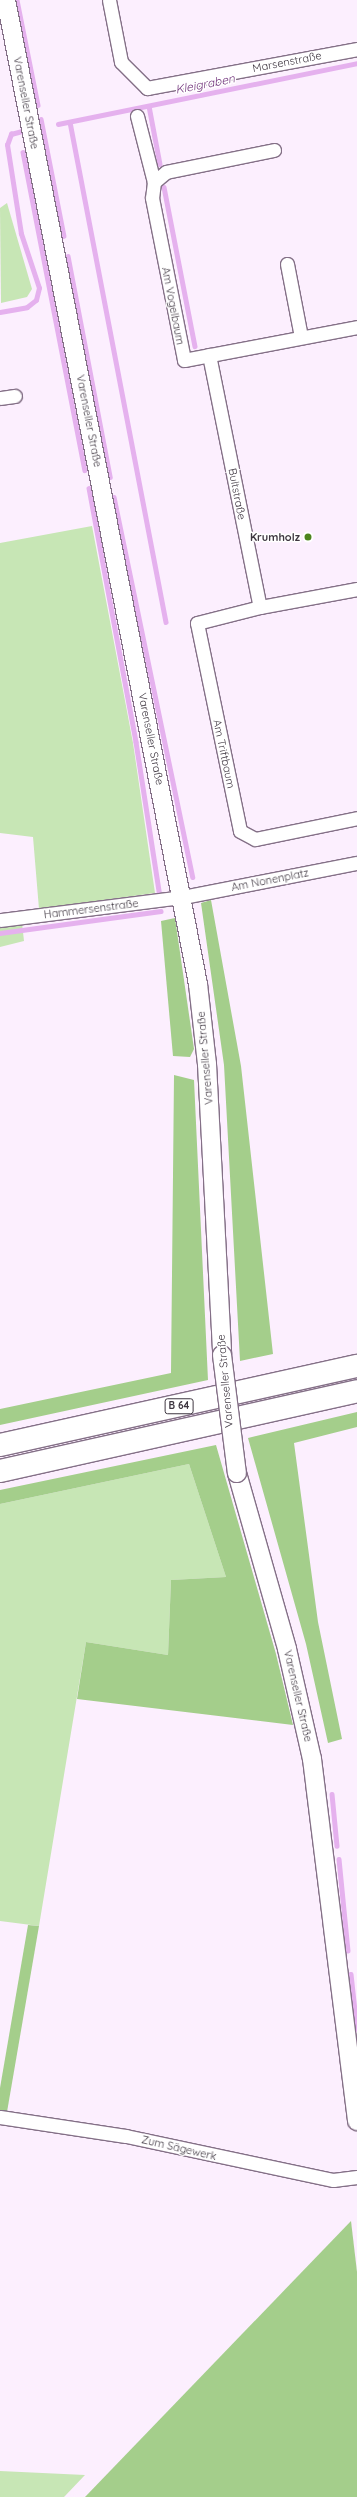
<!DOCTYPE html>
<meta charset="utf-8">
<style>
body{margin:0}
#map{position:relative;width:357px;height:2497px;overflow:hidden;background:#fceffe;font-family:Quicksand,sans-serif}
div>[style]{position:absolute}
.green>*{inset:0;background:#c7e6b5}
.forest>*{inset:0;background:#a4ce8b}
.stream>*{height:4.5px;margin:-2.25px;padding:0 2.25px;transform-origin:2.25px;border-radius:2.25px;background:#e5b1ee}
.roads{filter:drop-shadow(1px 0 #847087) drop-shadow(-1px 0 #847087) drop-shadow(0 1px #847087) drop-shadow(0 -1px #847087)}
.minor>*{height:13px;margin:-6.5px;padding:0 6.5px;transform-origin:6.5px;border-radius:6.5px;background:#fff}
.secondary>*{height:18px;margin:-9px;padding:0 9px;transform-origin:9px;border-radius:9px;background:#fff}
.trunk>*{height:22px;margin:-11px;padding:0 11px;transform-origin:11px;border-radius:11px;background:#fff}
.bridges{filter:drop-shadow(1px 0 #847087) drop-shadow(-1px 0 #847087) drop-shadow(0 1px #847087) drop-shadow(0 -1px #847087)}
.secondary-bridge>*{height:18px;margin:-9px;padding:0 9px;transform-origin:9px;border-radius:9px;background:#fff}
.dots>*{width:11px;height:11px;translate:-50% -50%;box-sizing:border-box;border:2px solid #fff;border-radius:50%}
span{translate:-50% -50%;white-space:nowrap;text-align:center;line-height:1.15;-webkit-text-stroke:3px #fff;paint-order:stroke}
.shield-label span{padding:1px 3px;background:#fff;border:1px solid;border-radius:3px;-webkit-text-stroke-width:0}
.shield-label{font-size:10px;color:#3e3640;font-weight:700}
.street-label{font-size:11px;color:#3e3640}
.poi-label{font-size:11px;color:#3e3640;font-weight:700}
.right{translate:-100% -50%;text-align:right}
.water-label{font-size:12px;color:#72347c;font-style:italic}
</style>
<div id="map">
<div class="green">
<div style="clip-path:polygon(7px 203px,32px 289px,27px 297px,1px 303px,0 208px)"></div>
<div style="clip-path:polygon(92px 526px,133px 743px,155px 893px,39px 909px,33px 837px,0 833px,0 543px)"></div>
<div style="clip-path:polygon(22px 923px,24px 941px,0 947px,0 926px)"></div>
<div style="clip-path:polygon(189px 1464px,226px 1577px,171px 1580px,168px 1655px,86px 1642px,39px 1926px,0 1921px,0 1504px)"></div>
<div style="clip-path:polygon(0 2471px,85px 2475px,64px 2497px,0 2497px)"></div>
</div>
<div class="forest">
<div style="clip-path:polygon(211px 900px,241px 1066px,273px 1354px,240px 1361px,224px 1065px,201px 903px)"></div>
<div style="clip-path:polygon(175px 918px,194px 1049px,190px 1057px,173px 1056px,161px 921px)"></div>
<div style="clip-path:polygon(174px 1075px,194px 1080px,208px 1380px,0 1425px,0 1409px,171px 1373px)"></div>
<div style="clip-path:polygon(357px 1412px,357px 1427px,294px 1443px,318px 1622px,342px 1739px,328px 1743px,306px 1644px,248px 1438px)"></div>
<div style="clip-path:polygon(216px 1445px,276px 1654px,293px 1725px,77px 1699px,86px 1642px,168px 1655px,171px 1580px,226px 1577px,189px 1464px,0 1504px,0 1490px)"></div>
<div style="clip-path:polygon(28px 1925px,39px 1926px,7px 2112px,0 2111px,0 2088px)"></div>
<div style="clip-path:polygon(351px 2221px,357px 2272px,357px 2497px,85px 2497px)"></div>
</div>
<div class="stream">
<div style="left:17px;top:0;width:107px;rotate:78.7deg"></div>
<div style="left:149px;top:106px;width:59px;rotate:79.3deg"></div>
<div style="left:41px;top:119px;width:119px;rotate:78.9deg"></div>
<div style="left:70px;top:122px;width:509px;rotate:79.13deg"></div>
<div style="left:58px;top:124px;width:305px;rotate:-11.5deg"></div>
<div style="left:23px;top:152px;width:324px;rotate:79deg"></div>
<div style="left:164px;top:187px;width:162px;rotate:79deg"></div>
<div style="left:68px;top:256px;width:225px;rotate:79.2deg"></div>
<div style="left:0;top:312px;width:27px;rotate:-10deg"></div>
<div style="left:27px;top:307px;width:11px;rotate:-38deg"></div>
<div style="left:36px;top:300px;width:12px;rotate:-76deg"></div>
<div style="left:39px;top:288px;width:57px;rotate:-108.4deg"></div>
<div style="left:21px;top:234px;width:90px;rotate:-98.9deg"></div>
<div style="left:7px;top:145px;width:12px;rotate:-70deg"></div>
<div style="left:11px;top:134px;width:11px;rotate:-15deg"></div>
<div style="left:89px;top:488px;width:258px;rotate:79.5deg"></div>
<div style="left:136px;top:742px;width:151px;rotate:81.2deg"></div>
<div style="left:114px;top:497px;width:388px;rotate:78.3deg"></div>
<div style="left:0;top:933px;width:162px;rotate:-7.8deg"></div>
<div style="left:332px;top:1794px;width:52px;rotate:84.5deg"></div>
<div style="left:339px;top:1859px;width:92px;rotate:84.4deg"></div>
<div style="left:351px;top:1974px;width:55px;rotate:83.8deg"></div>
</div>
<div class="roads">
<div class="minor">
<div style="left:109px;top:0;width:63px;rotate:79deg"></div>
<div style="left:121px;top:62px;width:37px;rotate:45deg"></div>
<div style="left:147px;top:88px;width:214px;rotate:-10.5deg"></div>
<div style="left:137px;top:116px;width:68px;rotate:75.6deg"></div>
<div style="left:274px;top:150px;width:110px;rotate:168.5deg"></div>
<div style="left:166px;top:172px;width:16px;rotate:140deg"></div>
<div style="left:154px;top:182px;width:16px;rotate:97deg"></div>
<div style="left:152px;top:198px;width:165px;rotate:78.8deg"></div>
<div style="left:184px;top:360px;width:176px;rotate:-10.8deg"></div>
<div style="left:287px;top:264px;width:74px;rotate:79.1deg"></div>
<div style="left:209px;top:355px;width:257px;rotate:78.6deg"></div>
<div style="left:0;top:398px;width:15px;rotate:-8deg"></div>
<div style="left:357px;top:589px;width:99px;rotate:169.5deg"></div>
<div style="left:260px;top:607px;width:65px;rotate:165.7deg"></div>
<div style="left:197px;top:623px;width:212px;rotate:78.3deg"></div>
<div style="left:240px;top:831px;width:17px;rotate:28deg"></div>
<div style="left:255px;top:839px;width:104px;rotate:-11.6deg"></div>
<div style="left:0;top:920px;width:184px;rotate:-7.2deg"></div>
<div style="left:183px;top:897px;width:177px;rotate:-11.1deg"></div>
<div style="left:0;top:2117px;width:127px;rotate:8.6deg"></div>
<div style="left:126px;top:2136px;width:212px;rotate:12deg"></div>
<div style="left:333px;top:2180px;width:24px;rotate:-7deg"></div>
</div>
<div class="secondary">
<div style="left:6px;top:0;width:1003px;rotate:78.96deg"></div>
<div style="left:198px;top:984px;width:81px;rotate:83.6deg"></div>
<div style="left:207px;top:1064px;width:291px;rotate:87deg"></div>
<div style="left:237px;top:1473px;width:183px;rotate:74.1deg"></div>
<div style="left:287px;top:1649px;width:113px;rotate:77.2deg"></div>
<div style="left:312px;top:1759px;width:365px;rotate:82.9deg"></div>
</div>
<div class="trunk">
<div style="left:0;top:1445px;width:366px;rotate:-12.5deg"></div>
<div style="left:0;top:1471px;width:366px;rotate:-12.6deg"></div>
</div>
</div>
<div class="bridges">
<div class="secondary-bridge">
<div style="left:222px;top:1355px;width:119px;rotate:82.8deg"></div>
</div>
</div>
<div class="dots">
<div style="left:308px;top:537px;background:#4d841e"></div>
</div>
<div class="shield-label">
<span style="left:179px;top:1406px">B 64</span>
</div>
<div class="street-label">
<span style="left:287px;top:62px;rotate:-11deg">Marsenstraße</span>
<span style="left:26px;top:103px;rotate:79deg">Varenseller Straße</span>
<span style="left:173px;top:306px;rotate:79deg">Am Vogelbaum</span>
<span style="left:89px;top:421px;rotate:79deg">Varenseller Straße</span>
<span style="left:237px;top:494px;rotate:79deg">Bultstraße</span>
<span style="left:151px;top:739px;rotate:79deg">Varenseller Straße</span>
<span style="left:224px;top:754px;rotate:78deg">Am Triftbaum</span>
<span style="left:270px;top:880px;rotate:-11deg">Am Nonenplatz</span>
<span style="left:91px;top:909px;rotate:-7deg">Hammersenstraße</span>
<span style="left:205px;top:1058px;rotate:-95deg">Varenseller Straße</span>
<span style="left:225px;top:1381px;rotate:-95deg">Varenseller Straße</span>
<span style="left:298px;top:1696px;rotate:77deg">Varenseller Straße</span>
<span style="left:179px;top:2148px;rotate:13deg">Zum Sägewerk</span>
</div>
<div class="poi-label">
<span class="right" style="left:300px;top:537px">Krumholz</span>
</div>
<div class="water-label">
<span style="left:205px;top:84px;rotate:-11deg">Kleigraben</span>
</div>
</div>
